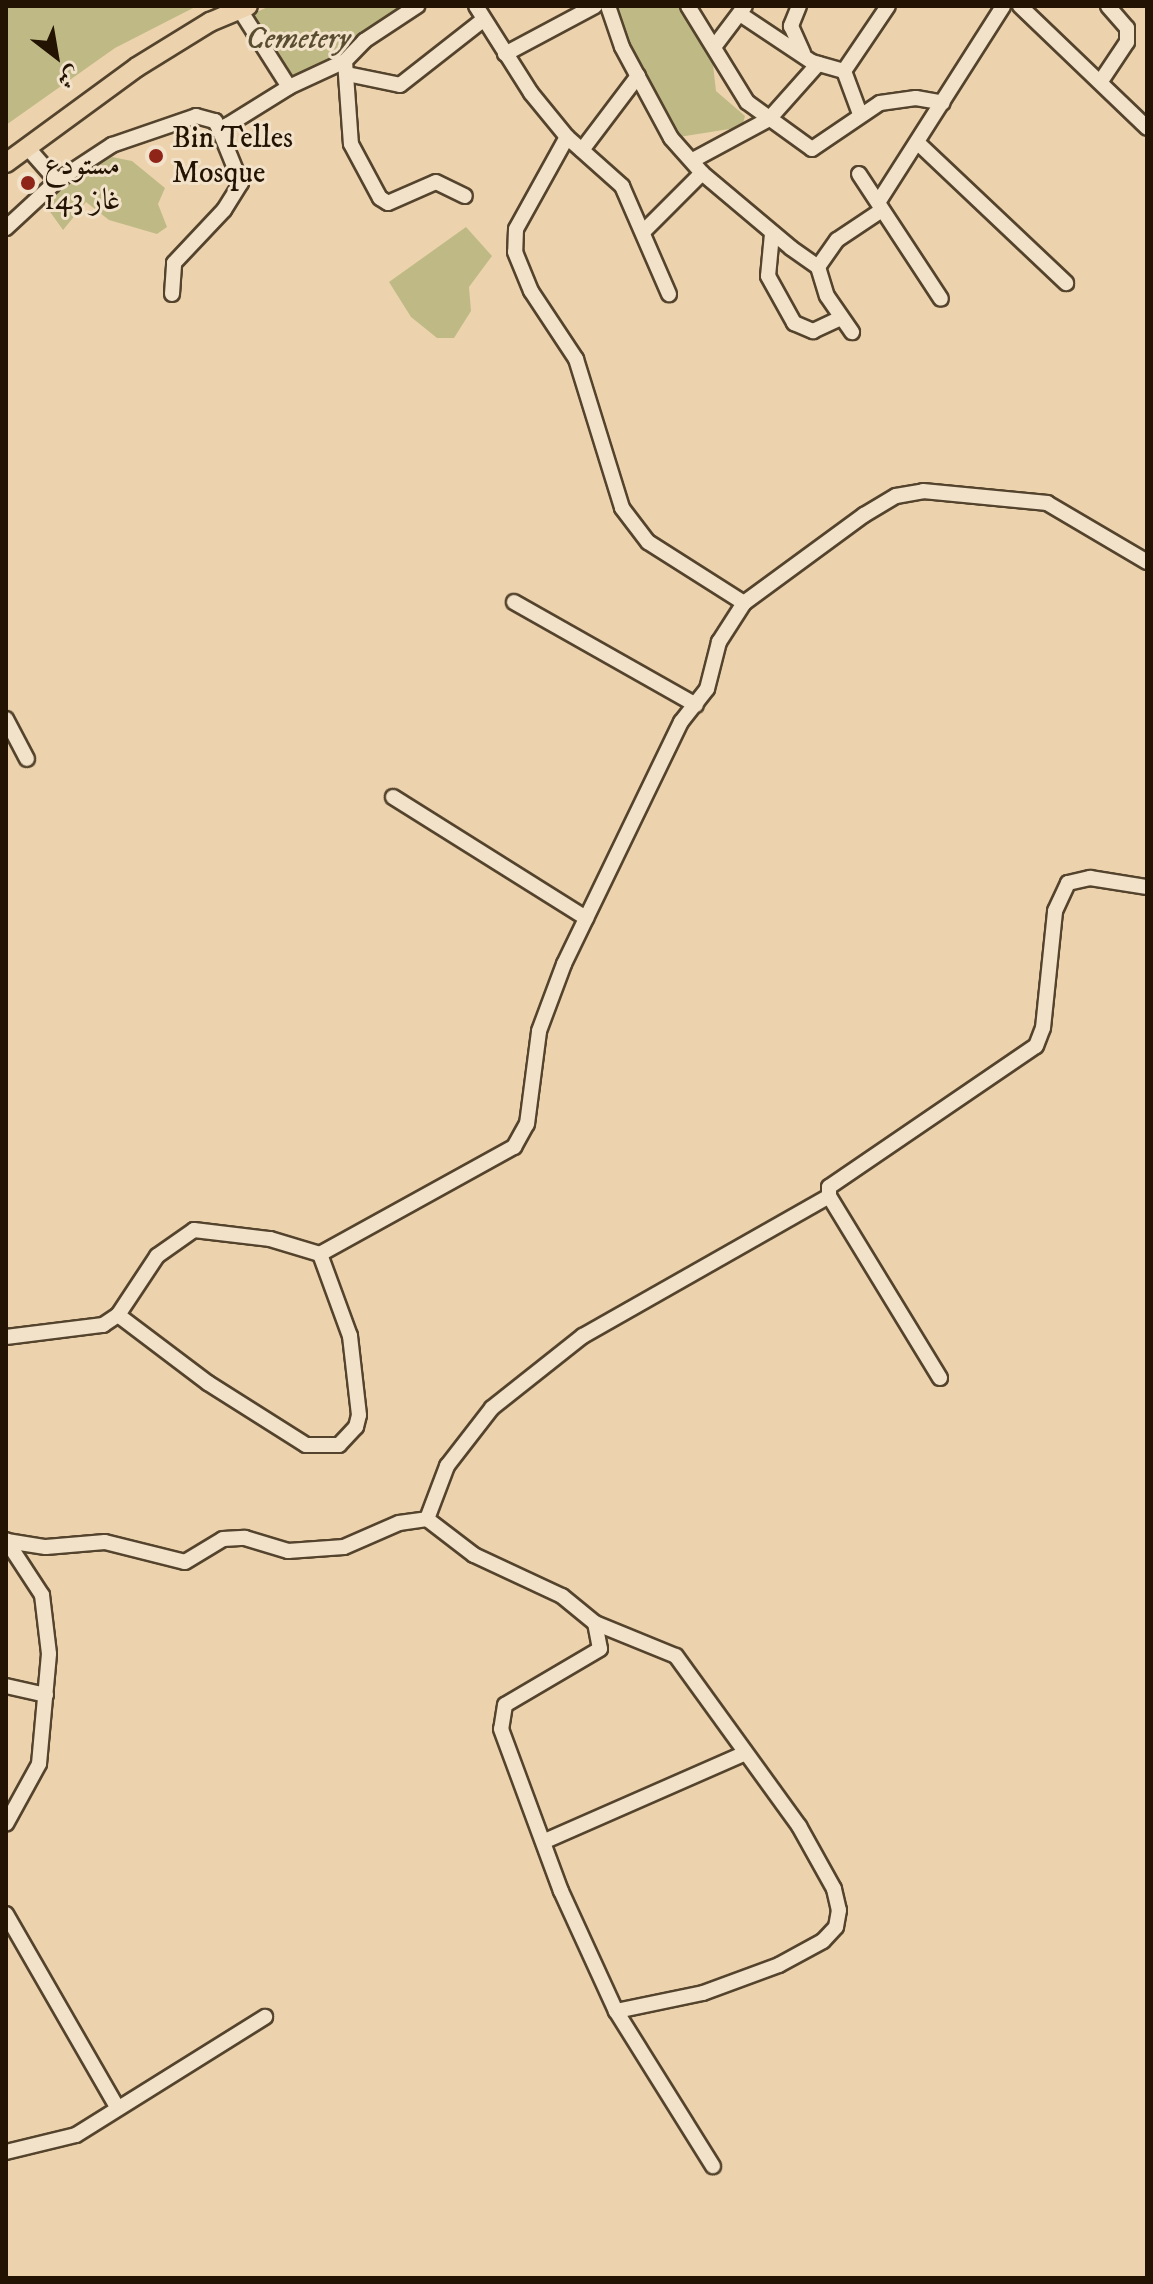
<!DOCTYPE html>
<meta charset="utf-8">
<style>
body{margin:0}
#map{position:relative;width:1153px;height:2284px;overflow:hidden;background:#ecd3ad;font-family:"IM FELL DW Pica",Amiri,serif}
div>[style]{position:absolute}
.green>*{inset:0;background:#bfba85}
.roads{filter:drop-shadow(2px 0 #54432d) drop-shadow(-2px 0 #54432d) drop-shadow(0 2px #54432d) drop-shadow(0 -2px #54432d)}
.minor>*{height:14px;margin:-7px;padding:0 7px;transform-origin:7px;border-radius:7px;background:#f3e2ca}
.major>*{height:18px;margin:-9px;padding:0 9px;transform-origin:9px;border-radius:9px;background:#ecd3ad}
.dots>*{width:22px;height:22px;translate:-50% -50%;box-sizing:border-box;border:4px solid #f3e2ca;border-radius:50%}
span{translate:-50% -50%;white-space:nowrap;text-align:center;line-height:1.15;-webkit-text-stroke:6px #f3e2ca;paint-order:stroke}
.park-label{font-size:30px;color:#594d30;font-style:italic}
.poi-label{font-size:30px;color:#221302}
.left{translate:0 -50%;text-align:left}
.frame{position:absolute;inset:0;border:8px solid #221302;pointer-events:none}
.north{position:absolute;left:16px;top:16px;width:80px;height:80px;-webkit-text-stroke:6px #f3e2ca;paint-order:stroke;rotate:149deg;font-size:22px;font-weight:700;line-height:32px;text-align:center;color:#221302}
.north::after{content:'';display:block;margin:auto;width:28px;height:36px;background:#221302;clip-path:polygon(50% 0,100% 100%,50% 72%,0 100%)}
</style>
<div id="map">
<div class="green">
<div style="clip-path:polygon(6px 6px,197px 6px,115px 48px,6px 125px)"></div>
<div style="clip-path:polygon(270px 6px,408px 6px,294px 81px,277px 68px,246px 17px)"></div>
<div style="clip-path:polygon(613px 6px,682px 6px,712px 56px,716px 91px,745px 116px,742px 127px,679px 137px,625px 43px)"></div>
<div style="clip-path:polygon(112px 157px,132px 161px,165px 188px,158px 204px,167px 227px,157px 234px,109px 220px,86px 202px,63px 230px,48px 209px,60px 188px)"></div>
<div style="clip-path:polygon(466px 227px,492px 256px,469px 287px,471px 311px,454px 338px,437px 338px,411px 317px,389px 282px)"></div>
</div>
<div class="roads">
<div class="minor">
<div style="left:476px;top:6px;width:103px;rotate:57.7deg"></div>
<div style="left:531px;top:93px;width:57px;rotate:50.7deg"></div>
<div style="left:567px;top:137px;width:105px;rotate:119deg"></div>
<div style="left:516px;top:229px;width:23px;rotate:92deg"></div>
<div style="left:515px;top:252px;width:42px;rotate:67.7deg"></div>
<div style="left:531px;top:291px;width:82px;rotate:56.5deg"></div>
<div style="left:576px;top:359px;width:156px;rotate:72.8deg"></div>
<div style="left:622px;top:508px;width:43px;rotate:52.6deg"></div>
<div style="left:648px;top:542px;width:114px;rotate:32.4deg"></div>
<div style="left:744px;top:603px;width:149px;rotate:-36.3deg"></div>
<div style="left:864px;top:515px;width:37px;rotate:-31deg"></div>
<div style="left:896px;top:496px;width:27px;rotate:-10deg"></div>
<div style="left:923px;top:491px;width:125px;rotate:5.5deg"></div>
<div style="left:1047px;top:503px;width:116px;rotate:30.5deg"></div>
<div style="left:608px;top:6px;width:43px;rotate:71.1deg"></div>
<div style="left:622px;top:47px;width:103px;rotate:61.7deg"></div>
<div style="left:671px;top:138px;width:47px;rotate:48.5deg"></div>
<div style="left:702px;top:173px;width:116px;rotate:40.1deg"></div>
<div style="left:791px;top:248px;width:33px;rotate:35deg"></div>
<div style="left:818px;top:267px;width:33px;rotate:-55deg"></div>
<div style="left:837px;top:240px;width:54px;rotate:-33.7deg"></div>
<div style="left:688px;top:6px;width:113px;rotate:58.4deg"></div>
<div style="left:747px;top:102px;width:80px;rotate:35.9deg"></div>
<div style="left:812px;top:149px;width:82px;rotate:-34.1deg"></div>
<div style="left:880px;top:103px;width:36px;rotate:-8deg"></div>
<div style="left:916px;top:98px;width:27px;rotate:10deg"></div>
<div style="left:799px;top:6px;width:22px;rotate:112deg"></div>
<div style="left:791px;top:26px;width:30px;rotate:66deg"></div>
<div style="left:1020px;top:6px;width:176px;rotate:43.8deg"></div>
<div style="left:240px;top:10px;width:91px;rotate:57.5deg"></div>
<div style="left:740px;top:14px;width:87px;rotate:33.7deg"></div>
<div style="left:812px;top:62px;width:33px;rotate:16deg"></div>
<div style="left:714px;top:47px;width:51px;rotate:-52.9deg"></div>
<div style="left:505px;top:54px;width:102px;rotate:-28.1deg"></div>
<div style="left:345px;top:61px;width:83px;rotate:85.9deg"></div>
<div style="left:351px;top:144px;width:61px;rotate:61.8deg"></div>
<div style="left:380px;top:198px;width:9px;rotate:32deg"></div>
<div style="left:388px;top:203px;width:52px;rotate:-23.6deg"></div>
<div style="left:436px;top:182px;width:32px;rotate:26deg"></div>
<div style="left:347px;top:74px;width:54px;rotate:11.7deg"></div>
<div style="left:400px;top:85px;width:105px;rotate:-38.1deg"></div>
<div style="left:1101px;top:81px;width:47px;rotate:-56.3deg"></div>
<div style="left:1127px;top:42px;width:14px;rotate:-90deg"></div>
<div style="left:1127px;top:28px;width:29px;rotate:-131deg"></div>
<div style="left:860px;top:114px;width:46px;rotate:-110.4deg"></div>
<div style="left:844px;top:71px;width:78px;rotate:-55.9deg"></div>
<div style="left:567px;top:137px;width:74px;rotate:41.7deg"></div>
<div style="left:622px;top:186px;width:118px;rotate:66.5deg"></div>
<div style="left:918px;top:143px;width:204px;rotate:43.4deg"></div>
<div style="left:27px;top:147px;width:45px;rotate:48.6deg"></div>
<div style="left:582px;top:150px;width:93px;rotate:-52.9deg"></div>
<div style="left:693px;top:160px;width:86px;rotate:-28.3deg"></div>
<div style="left:769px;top:119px;width:74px;rotate:-48.3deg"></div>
<div style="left:859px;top:174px;width:149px;rotate:56.7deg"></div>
<div style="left:879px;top:201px;width:231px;rotate:-57.5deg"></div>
<div style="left:6px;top:228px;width:69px;rotate:-42.7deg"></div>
<div style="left:57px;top:181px;width:66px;rotate:-33.2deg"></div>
<div style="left:112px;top:145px;width:89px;rotate:-19deg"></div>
<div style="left:196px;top:116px;width:20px;rotate:15deg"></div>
<div style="left:215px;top:121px;width:9px;rotate:63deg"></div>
<div style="left:219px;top:129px;width:10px;rotate:-24deg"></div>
<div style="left:228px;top:125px;width:72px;rotate:-31.9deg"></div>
<div style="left:289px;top:87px;width:62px;rotate:-24.9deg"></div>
<div style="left:345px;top:61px;width:28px;rotate:-46deg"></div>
<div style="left:364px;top:41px;width:64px;rotate:-33.4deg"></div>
<div style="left:644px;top:231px;width:82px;rotate:-45deg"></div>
<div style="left:772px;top:234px;width:42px;rotate:95.4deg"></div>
<div style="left:768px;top:276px;width:54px;rotate:61deg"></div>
<div style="left:794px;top:323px;width:21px;rotate:23deg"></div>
<div style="left:813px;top:331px;width:31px;rotate:-25deg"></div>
<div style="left:818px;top:267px;width:30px;rotate:73deg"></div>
<div style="left:827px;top:296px;width:44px;rotate:55.2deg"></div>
<div style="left:172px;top:294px;width:31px;rotate:-86deg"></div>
<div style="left:174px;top:263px;width:73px;rotate:-46.7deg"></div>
<div style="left:224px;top:210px;width:32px;rotate:-58deg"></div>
<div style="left:241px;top:183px;width:58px;rotate:-112.2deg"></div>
<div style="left:514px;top:602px;width:209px;rotate:29.5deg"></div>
<div style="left:6px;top:719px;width:45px;rotate:62.3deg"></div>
<div style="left:393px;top:797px;width:228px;rotate:32.1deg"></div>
<div style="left:118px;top:1315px;width:113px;rotate:37.1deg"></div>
<div style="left:208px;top:1383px;width:116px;rotate:32.3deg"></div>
<div style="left:306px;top:1445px;width:33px"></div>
<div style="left:339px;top:1445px;width:25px;rotate:-47deg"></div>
<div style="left:356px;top:1427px;width:12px;rotate:-76deg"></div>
<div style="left:359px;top:1415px;width:80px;rotate:-96.5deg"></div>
<div style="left:350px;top:1336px;width:87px;rotate:-110.1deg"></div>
<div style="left:6px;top:1337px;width:98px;rotate:-7.1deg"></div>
<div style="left:103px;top:1325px;width:18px;rotate:-34deg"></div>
<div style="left:118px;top:1315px;width:71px;rotate:-56.5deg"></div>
<div style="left:157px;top:1256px;width:45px;rotate:-35.1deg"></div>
<div style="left:194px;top:1230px;width:77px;rotate:6.8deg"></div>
<div style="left:270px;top:1239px;width:52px;rotate:16.7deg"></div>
<div style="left:320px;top:1254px;width:222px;rotate:-28.9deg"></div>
<div style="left:514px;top:1147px;width:26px;rotate:-61deg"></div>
<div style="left:527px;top:1124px;width:94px;rotate:-82.6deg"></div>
<div style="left:539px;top:1031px;width:72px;rotate:-69.5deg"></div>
<div style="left:564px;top:964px;width:269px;rotate:-64.2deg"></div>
<div style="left:681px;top:722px;width:42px;rotate:-51.8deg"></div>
<div style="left:707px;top:689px;width:49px;rotate:-75.7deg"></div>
<div style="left:719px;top:642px;width:46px;rotate:-57.3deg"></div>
<div style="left:940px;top:1378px;width:213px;rotate:-121.4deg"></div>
<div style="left:829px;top:1196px;width:9px;rotate:-90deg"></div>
<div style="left:829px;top:1187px;width:250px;rotate:-34.3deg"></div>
<div style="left:1036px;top:1046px;width:19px;rotate:-69deg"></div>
<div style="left:1043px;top:1028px;width:118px;rotate:-84.1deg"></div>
<div style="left:1055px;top:911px;width:31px;rotate:-65deg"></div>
<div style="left:1068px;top:883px;width:23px;rotate:-13deg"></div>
<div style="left:1090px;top:878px;width:58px;rotate:9deg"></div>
<div style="left:427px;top:1519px;width:57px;rotate:-69.3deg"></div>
<div style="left:447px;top:1466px;width:73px;rotate:-52.2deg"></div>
<div style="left:492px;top:1408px;width:116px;rotate:-38.4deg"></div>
<div style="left:583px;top:1336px;width:283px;rotate:-29.6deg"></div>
<div style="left:6px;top:1540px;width:66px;rotate:56.8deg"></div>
<div style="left:42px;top:1595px;width:59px;rotate:83.2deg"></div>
<div style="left:49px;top:1654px;width:110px;rotate:95.2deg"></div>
<div style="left:39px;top:1764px;width:68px;rotate:118.8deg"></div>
<div style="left:7px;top:1541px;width:39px;rotate:9deg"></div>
<div style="left:46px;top:1547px;width:59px;rotate:-4.8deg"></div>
<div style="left:105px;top:1542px;width:82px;rotate:14deg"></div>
<div style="left:185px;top:1562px;width:44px;rotate:-31.2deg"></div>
<div style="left:223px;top:1539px;width:22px;rotate:-3deg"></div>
<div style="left:245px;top:1538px;width:45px;rotate:16.8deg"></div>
<div style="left:288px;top:1551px;width:56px;rotate:-4.1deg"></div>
<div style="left:344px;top:1547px;width:60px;rotate:-23.6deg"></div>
<div style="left:399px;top:1523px;width:28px;rotate:-8deg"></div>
<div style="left:427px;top:1519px;width:59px;rotate:37.5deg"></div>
<div style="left:474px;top:1555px;width:97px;rotate:25deg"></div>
<div style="left:562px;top:1596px;width:43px;rotate:39.3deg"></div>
<div style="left:595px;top:1623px;width:87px;rotate:22.2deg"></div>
<div style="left:676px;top:1656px;width:210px;rotate:54.1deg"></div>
<div style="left:799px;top:1826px;width:72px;rotate:60.9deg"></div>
<div style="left:834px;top:1889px;width:22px;rotate:77deg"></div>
<div style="left:839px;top:1910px;width:17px;rotate:100deg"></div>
<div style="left:836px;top:1927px;width:19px;rotate:133deg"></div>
<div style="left:823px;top:1941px;width:50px;rotate:151.4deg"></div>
<div style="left:779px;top:1965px;width:81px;rotate:159.8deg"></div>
<div style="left:703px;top:1993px;width:89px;rotate:168.3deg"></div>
<div style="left:595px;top:1623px;width:26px;rotate:79deg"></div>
<div style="left:600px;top:1649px;width:110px;rotate:149.5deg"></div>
<div style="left:505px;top:1705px;width:24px;rotate:99deg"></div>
<div style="left:501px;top:1729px;width:173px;rotate:69.7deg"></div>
<div style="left:561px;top:1891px;width:132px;rotate:65.4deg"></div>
<div style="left:616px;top:2011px;width:183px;rotate:58deg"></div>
<div style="left:6px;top:1686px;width:41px;rotate:12.7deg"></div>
<div style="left:545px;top:1841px;width:219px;rotate:-23.7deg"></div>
<div style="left:6px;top:1914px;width:223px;rotate:60.1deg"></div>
<div style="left:6px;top:2152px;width:72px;rotate:-13.7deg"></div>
<div style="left:76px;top:2135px;width:223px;rotate:-32deg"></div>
</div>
<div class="major">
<div style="left:6px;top:163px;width:162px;rotate:-36.2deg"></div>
<div style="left:137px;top:67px;width:86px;rotate:-31.7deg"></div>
<div style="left:210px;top:22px;width:41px;rotate:-22.8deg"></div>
</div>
</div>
<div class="dots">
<div style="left:156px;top:156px;background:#8f2418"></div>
<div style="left:28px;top:183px;background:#8f2418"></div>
</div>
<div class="park-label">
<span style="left:298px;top:40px">Cemetery</span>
</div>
<div class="poi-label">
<span class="left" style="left:172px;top:156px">Bin Telles<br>Mosque</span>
<span class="left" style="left:44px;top:183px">مستودع<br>غاز 143</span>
</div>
<div class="frame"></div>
<div class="north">ش</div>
</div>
